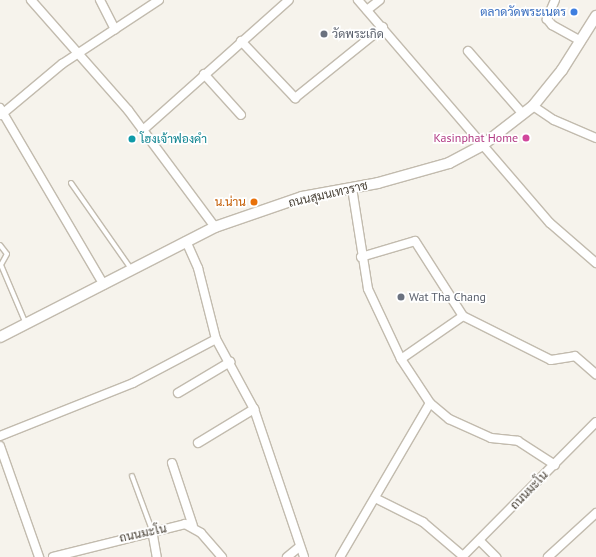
<!DOCTYPE html>
<meta charset="utf-8">
<style>
body{margin:0}
#map{position:relative;width:596px;height:557px;overflow:hidden;background:#f6f3ec;font-family:"PT Sans",Sarabun,sans-serif}
div>[style]{position:absolute}
.roads{filter:drop-shadow(1px 0 #c2bbae) drop-shadow(-1px 0 #c2bbae) drop-shadow(0 1px #c2bbae) drop-shadow(0 -1px #c2bbae)}
.service>*{height:4px;margin:-2px;padding:0 2px;transform-origin:2px;border-radius:2px;background:#fff}
.minor>*{height:8px;margin:-4px;padding:0 4px;transform-origin:4px;border-radius:4px;background:#fff}
.tertiary>*{height:10px;margin:-5px;padding:0 5px;transform-origin:5px;border-radius:5px;background:#fff}
.dots>*{width:11px;height:11px;translate:-50% -50%;box-sizing:border-box;border:2px solid #fff;border-radius:50%}
span{translate:-50% -50%;white-space:nowrap;text-align:center;line-height:1.15;-webkit-text-stroke:3.5px #fff;paint-order:stroke}
.shop-label{font-size:12px;color:#366cbe}
.right{translate:-100% -50%;text-align:right}
.worship-label{font-size:12px;color:#5b616d}
.left{translate:0 -50%;text-align:left}
.hotel-label{font-size:12px;color:#b23c85}
.culture-label{font-size:12px;color:#0d838f}
.street-label{font-size:12px;color:#4b4439}
.food-label{font-size:12px;color:#c56008}
</style>
<div id="map">
<div class="roads">
<div class="service">
<div style="left:71px;top:183px;width:106px;rotate:55deg"></div>
<div style="left:0;top:245px;width:11px;rotate:52deg"></div>
<div style="left:7px;top:254px;width:13px;rotate:119deg"></div>
<div style="left:1px;top:265px;width:64px;rotate:67deg"></div>
<div style="left:132px;top:476px;width:58px;rotate:69.7deg"></div>
</div>
<div class="minor">
<div style="left:31px;top:0;width:147px;rotate:48.6deg"></div>
<div style="left:128px;top:110px;width:146px;rotate:53.4deg"></div>
<div style="left:100px;top:0;width:33px;rotate:63deg"></div>
<div style="left:358px;top:0;width:294px;rotate:49.3deg"></div>
<div style="left:550px;top:223px;width:61px;rotate:41deg"></div>
<div style="left:555px;top:0;width:21px;rotate:113deg"></div>
<div style="left:547px;top:19px;width:8px;rotate:50deg"></div>
<div style="left:552px;top:25px;width:33px;rotate:29deg"></div>
<div style="left:367px;top:10px;width:16px;rotate:-38deg"></div>
<div style="left:241px;top:41px;width:79px;rotate:46.5deg"></div>
<div style="left:295px;top:98px;width:113px;rotate:-38.9deg"></div>
<div style="left:468px;top:51px;width:84px;rotate:48.9deg"></div>
<div style="left:204px;top:74px;width:55px;rotate:47.9deg"></div>
<div style="left:533px;top:106px;width:25px;rotate:34deg"></div>
<div style="left:554px;top:120px;width:46px;rotate:23.2deg"></div>
<div style="left:0;top:108px;width:205px;rotate:59.6deg"></div>
<div style="left:1px;top:115px;width:80px;rotate:-39.9deg"></div>
<div style="left:62px;top:64px;width:116px;rotate:-33.4deg"></div>
<div style="left:143px;top:130px;width:195px;rotate:-41.7deg"></div>
<div style="left:352px;top:188px;width:102px;rotate:81deg"></div>
<div style="left:368px;top:289px;width:77px;rotate:64.8deg"></div>
<div style="left:401px;top:359px;width:53px;rotate:56.6deg"></div>
<div style="left:430px;top:403px;width:25px;rotate:40deg"></div>
<div style="left:449px;top:419px;width:46px;rotate:24.3deg"></div>
<div style="left:491px;top:438px;width:27px;rotate:6deg"></div>
<div style="left:518px;top:441px;width:44px;rotate:33deg"></div>
<div style="left:186px;top:241px;width:30px;rotate:66deg"></div>
<div style="left:198px;top:268px;width:73px;rotate:75.8deg"></div>
<div style="left:216px;top:339px;width:80px;rotate:61.5deg"></div>
<div style="left:254px;top:409px;width:156px;rotate:71.3deg"></div>
<div style="left:361px;top:257px;width:56px;rotate:-16.5deg"></div>
<div style="left:415px;top:241px;width:89px;rotate:57.4deg"></div>
<div style="left:463px;top:316px;width:98px;rotate:26.6deg"></div>
<div style="left:551px;top:360px;width:24px;rotate:-9deg"></div>
<div style="left:575px;top:356px;width:28px;rotate:41deg"></div>
<div style="left:401px;top:359px;width:75px;rotate:-34.7deg"></div>
<div style="left:178px;top:393px;width:61px;rotate:-30.8deg"></div>
<div style="left:0;top:436px;width:143px;rotate:-21.7deg"></div>
<div style="left:133px;top:383px;width:94px;rotate:-27.9deg"></div>
<div style="left:198px;top:443px;width:66px;rotate:-31.3deg"></div>
<div style="left:0;top:446px;width:118px;rotate:70.6deg"></div>
<div style="left:172px;top:463px;width:66px;rotate:71.6deg"></div>
<div style="left:375px;top:498px;width:54px;rotate:26.6deg"></div>
<div style="left:423px;top:522px;width:52px;rotate:40.4deg"></div>
<div style="left:152px;top:530px;width:27px;rotate:80deg"></div>
<div style="left:480px;top:541px;width:23px;rotate:45deg"></div>
<div style="left:53px;top:557px;width:136px;rotate:-14deg"></div>
<div style="left:185px;top:524px;width:18px;rotate:29deg"></div>
<div style="left:201px;top:533px;width:32px;rotate:49deg"></div>
<div style="left:287px;top:557px;width:14px;rotate:-39deg"></div>
<div style="left:340px;top:557px;width:178px;rotate:-59.7deg"></div>
<div style="left:462px;top:557px;width:190px;rotate:-45.2deg"></div>
<div style="left:548px;top:557px;width:65px;rotate:-42.5deg"></div>
</div>
<div class="tertiary">
<div style="left:0;top:337px;width:242px;rotate:-27.1deg"></div>
<div style="left:215px;top:227px;width:92px;rotate:-19deg"></div>
<div style="left:302px;top:197px;width:77px;rotate:-10.4deg"></div>
<div style="left:378px;top:183px;width:74px;rotate:-15.7deg"></div>
<div style="left:449px;top:163px;width:40px;rotate:-28deg"></div>
<div style="left:484px;top:144px;width:62px;rotate:-37.8deg"></div>
<div style="left:533px;top:106px;width:46px;rotate:-51.1deg"></div>
<div style="left:562px;top:70px;width:64px;rotate:-57.8deg"></div>
</div>
</div>
<div class="dots">
<div style="left:574px;top:12px;background:#3f7fe0"></div>
<div style="left:324px;top:34px;background:#6b7280"></div>
<div style="left:526px;top:138px;background:#d1479c"></div>
<div style="left:132px;top:139px;background:#0f9aa8"></div>
<div style="left:254px;top:202px;background:#e8710a"></div>
<div style="left:401px;top:297px;background:#6b7280"></div>
</div>
<div class="shop-label">
<span class="right" style="left:566px;top:12px">ตลาดวัดพระเนตร</span>
</div>
<div class="worship-label">
<span class="left" style="left:332px;top:34px">วัดพระเกิด</span>
<span class="left" style="left:409px;top:297px">Wat Tha Chang</span>
</div>
<div class="hotel-label">
<span class="right" style="left:518px;top:138px">Kasinphat Home</span>
</div>
<div class="culture-label">
<span class="left" style="left:140px;top:139px">โฮงเจ้าฟองคำ</span>
</div>
<div class="street-label">
<span style="left:328px;top:194px;rotate:-13deg">ถนนสุมนเทวราช</span>
<span style="left:529px;top:490px;rotate:-46deg">ถนนมะโน</span>
<span style="left:143px;top:533px;rotate:-12deg">ถนนมะโน</span>
</div>
<div class="food-label">
<span class="right" style="left:246px;top:202px">น.น่าน</span>
</div>
</div>
